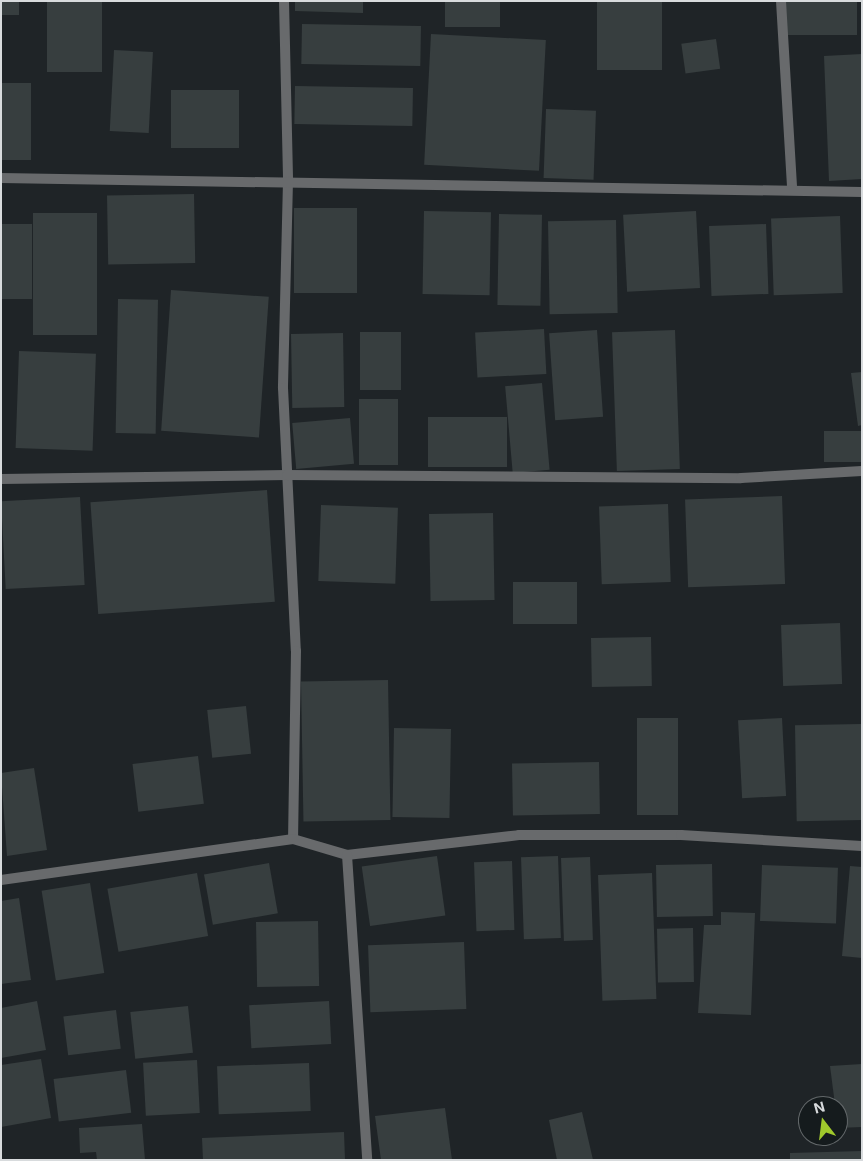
<!DOCTYPE html>
<style>
body{margin:0}
#map{position:relative;width:863px;height:1161px;overflow:hidden;background:#1f2427;font-family:Inter,sans-serif}
div>[style]{position:absolute}
.building>*{inset:0;background:#373e3f;transform-origin:0 0}
.street>*{height:10px;margin:-5px;padding:0 5px;transform-origin:5px;border-radius:5px;background:#686a6c}
span{translate:-50% -50%;white-space:nowrap;text-align:center;line-height:1.15;-webkit-text-stroke:5px #151b1d;paint-order:stroke}
.frame{position:absolute;inset:0;border:2px solid #d8dbdd;pointer-events:none}
.north{position:absolute;left:798px;top:1096px;width:50px;height:50px;box-sizing:border-box;background:#151b1d;border:1px solid #63686a;border-radius:50%;rotate:345deg;font-size:14px;font-weight:700;line-height:20px;text-align:center;color:#d8dbdd}
.north::after{content:'';display:block;margin:auto;width:18px;height:22px;background:#a0c92c;clip-path:polygon(50% 0,100% 100%,50% 72%,0 100%)}
</style>
<div id="map">
<div class="building">
<div style="left:1px;top:1px;width:18px;height:14px"></div>
<div style="left:47px;top:1px;width:55px;height:71px"></div>
<div style="clip-path:polygon(295px 1px,363px 1px,363px 13px,295px 11px)"></div>
<div style="left:445px;top:1px;width:55px;height:26px"></div>
<div style="left:597px;top:1px;width:65px;height:69px"></div>
<div style="left:786px;top:1px;width:71px;height:34px"></div>
<div style="left:302px;top:24px;width:119px;height:40px;rotate:1deg"></div>
<div style="left:431px;top:34px;width:115px;height:131px;rotate:3deg"></div>
<div style="left:716px;top:39px;width:30px;height:35px;rotate:82deg"></div>
<div style="left:114px;top:50px;width:39px;height:81px;rotate:3deg"></div>
<div style="clip-path:polygon(862px 54px,862px 179px,829px 181px,824px 56px)"></div>
<div style="left:1px;top:83px;width:30px;height:77px"></div>
<div style="left:295px;top:86px;width:118px;height:38px;rotate:1deg"></div>
<div style="left:171px;top:90px;width:68px;height:58px"></div>
<div style="left:546px;top:109px;width:50px;height:69px;rotate:2deg"></div>
<div style="left:194px;top:194px;width:69px;height:87px;rotate:89deg"></div>
<div style="left:357px;top:208px;width:85px;height:63px;rotate:90deg"></div>
<div style="left:424px;top:211px;width:67px;height:83px;rotate:1deg"></div>
<div style="left:696px;top:211px;width:77px;height:73px;rotate:87deg"></div>
<div style="left:33px;top:213px;width:64px;height:122px"></div>
<div style="left:499px;top:214px;width:43px;height:91px;rotate:1deg"></div>
<div style="left:840px;top:216px;width:77px;height:69px;rotate:88deg"></div>
<div style="left:616px;top:220px;width:93px;height:68px;rotate:89deg"></div>
<div style="left:1px;top:224px;width:31px;height:75px"></div>
<div style="left:766px;top:224px;width:70px;height:57px;rotate:88deg"></div>
<div style="left:171px;top:290px;width:98px;height:141px;rotate:4deg"></div>
<div style="left:118px;top:299px;width:40px;height:134px;rotate:1deg"></div>
<div style="left:544px;top:329px;width:45px;height:69px;rotate:87deg"></div>
<div style="left:597px;top:330px;width:87px;height:48px;rotate:86deg"></div>
<div style="left:675px;top:330px;width:139px;height:63px;rotate:88deg"></div>
<div style="left:360px;top:332px;width:41px;height:58px"></div>
<div style="left:343px;top:333px;width:74px;height:52px;rotate:89deg"></div>
<div style="left:19px;top:351px;width:77px;height:97px;rotate:2deg"></div>
<div style="clip-path:polygon(862px 372px,862px 425px,858px 426px,851px 373px)"></div>
<div style="left:542px;top:383px;width:87px;height:37px;rotate:85deg"></div>
<div style="left:359px;top:399px;width:39px;height:66px"></div>
<div style="left:428px;top:417px;width:79px;height:50px"></div>
<div style="left:350px;top:418px;width:46px;height:58px;rotate:85deg"></div>
<div style="left:862px;top:431px;width:31px;height:38px;rotate:90deg"></div>
<div style="left:267px;top:490px;width:112px;height:177px;rotate:86deg"></div>
<div style="left:782px;top:496px;width:88px;height:97px;rotate:88deg"></div>
<div style="left:80px;top:497px;width:88px;height:79px;rotate:87deg"></div>
<div style="left:668px;top:504px;width:78px;height:69px;rotate:88deg"></div>
<div style="left:321px;top:505px;width:77px;height:76px;rotate:2deg"></div>
<div style="left:493px;top:513px;width:87px;height:64px;rotate:89deg"></div>
<div style="left:577px;top:582px;width:42px;height:64px;rotate:90deg"></div>
<div style="left:840px;top:623px;width:61px;height:59px;rotate:88deg"></div>
<div style="left:651px;top:637px;width:49px;height:60px;rotate:89deg"></div>
<div style="left:388px;top:680px;width:140px;height:87px;rotate:89deg"></div>
<div style="left:246px;top:706px;width:48px;height:39px;rotate:84deg"></div>
<div style="left:637px;top:718px;width:41px;height:97px"></div>
<div style="left:782px;top:718px;width:78px;height:44px;rotate:87deg"></div>
<div style="left:861px;top:724px;width:96px;height:66px;rotate:89deg"></div>
<div style="left:394px;top:728px;width:57px;height:89px;rotate:1deg"></div>
<div style="left:198px;top:756px;width:48px;height:66px;rotate:83deg"></div>
<div style="left:599px;top:762px;width:52px;height:87px;rotate:89deg"></div>
<div style="clip-path:polygon(34px 768px,47px 850px,7px 856px,1px 773px)"></div>
<div style="left:437px;top:856px;width:60px;height:76px;rotate:82deg"></div>
<div style="left:558px;top:856px;width:82px;height:37px;rotate:88deg"></div>
<div style="left:590px;top:857px;width:83px;height:29px;rotate:88deg"></div>
<div style="left:512px;top:861px;width:69px;height:38px;rotate:88deg"></div>
<div style="left:269px;top:863px;width:51px;height:66px;rotate:80deg"></div>
<div style="left:712px;top:864px;width:52px;height:56px;rotate:89deg"></div>
<div style="left:762px;top:865px;width:76px;height:56px;rotate:2deg"></div>
<div style="clip-path:polygon(850px 866px,862px 867px,862px 958px,842px 956px)"></div>
<div style="left:197px;top:873px;width:64px;height:91px;rotate:80deg"></div>
<div style="left:652px;top:873px;width:126px;height:54px;rotate:88deg"></div>
<div style="left:90px;top:883px;width:91px;height:49px;rotate:81deg"></div>
<div style="clip-path:polygon(19px 898px,31px 980px,1px 984px,1px 901px)"></div>
<div style="clip-path:polygon(721px 912px,755px 913px,751px 1015px,698px 1013px,704px 925px,721px 925px)"></div>
<div style="left:318px;top:921px;width:65px;height:62px;rotate:89deg"></div>
<div style="left:693px;top:928px;width:54px;height:36px;rotate:89deg"></div>
<div style="left:464px;top:942px;width:67px;height:96px;rotate:88deg"></div>
<div style="clip-path:polygon(37px 1001px,46px 1050px,1px 1058px,1px 1008px)"></div>
<div style="left:329px;top:1001px;width:43px;height:80px;rotate:87deg"></div>
<div style="left:188px;top:1006px;width:47px;height:58px;rotate:84deg"></div>
<div style="left:116px;top:1010px;width:39px;height:53px;rotate:83deg"></div>
<div style="clip-path:polygon(41px 1059px,51px 1118px,1px 1127px,1px 1065px)"></div>
<div style="left:197px;top:1060px;width:53px;height:54px;rotate:87deg"></div>
<div style="left:309px;top:1063px;width:48px;height:92px;rotate:88deg"></div>
<div style="clip-path:polygon(862px 1064px,862px 1127px,838px 1128px,830px 1066px)"></div>
<div style="left:126px;top:1070px;width:43px;height:73px;rotate:83deg"></div>
<div style="clip-path:polygon(445px 1108px,452px 1160px,381px 1160px,375px 1116px)"></div>
<div style="clip-path:polygon(582px 1112px,593px 1160px,557px 1160px,549px 1120px)"></div>
<div style="clip-path:polygon(142px 1124px,145px 1160px,97px 1160px,96px 1152px,80px 1153px,79px 1128px)"></div>
<div style="clip-path:polygon(344px 1132px,345px 1160px,203px 1160px,202px 1138px)"></div>
<div style="clip-path:polygon(862px 1151px,862px 1160px,790px 1160px,790px 1153px)"></div>
</div>
<div class="street">
<div style="left:284px;top:1px;width:180px;rotate:88.7deg"></div>
<div style="left:288px;top:181px;width:207px;rotate:91.4deg"></div>
<div style="left:283px;top:388px;width:263px;rotate:87.2deg"></div>
<div style="left:296px;top:651px;width:188px;rotate:90.9deg"></div>
<div style="left:781px;top:1px;width:187px;rotate:86.6deg"></div>
<div style="left:1px;top:178px;width:861px;rotate:0.93deg"></div>
<div style="left:1px;top:479px;width:286px;rotate:-0.8deg"></div>
<div style="left:287px;top:475px;width:454px;rotate:0.4deg"></div>
<div style="left:741px;top:478px;width:121px;rotate:-3.3deg"></div>
<div style="left:347px;top:855px;width:173px;rotate:-6.6deg"></div>
<div style="left:519px;top:835px;width:162px"></div>
<div style="left:681px;top:835px;width:181px;rotate:3.5deg"></div>
<div style="left:1px;top:880px;width:295px;rotate:-8deg"></div>
<div style="left:293px;top:839px;width:56px;rotate:16.5deg"></div>
<div style="left:347px;top:855px;width:306px;rotate:86.2deg"></div>
</div>
<div class="frame"></div>
<div class="north">N</div>
</div>
